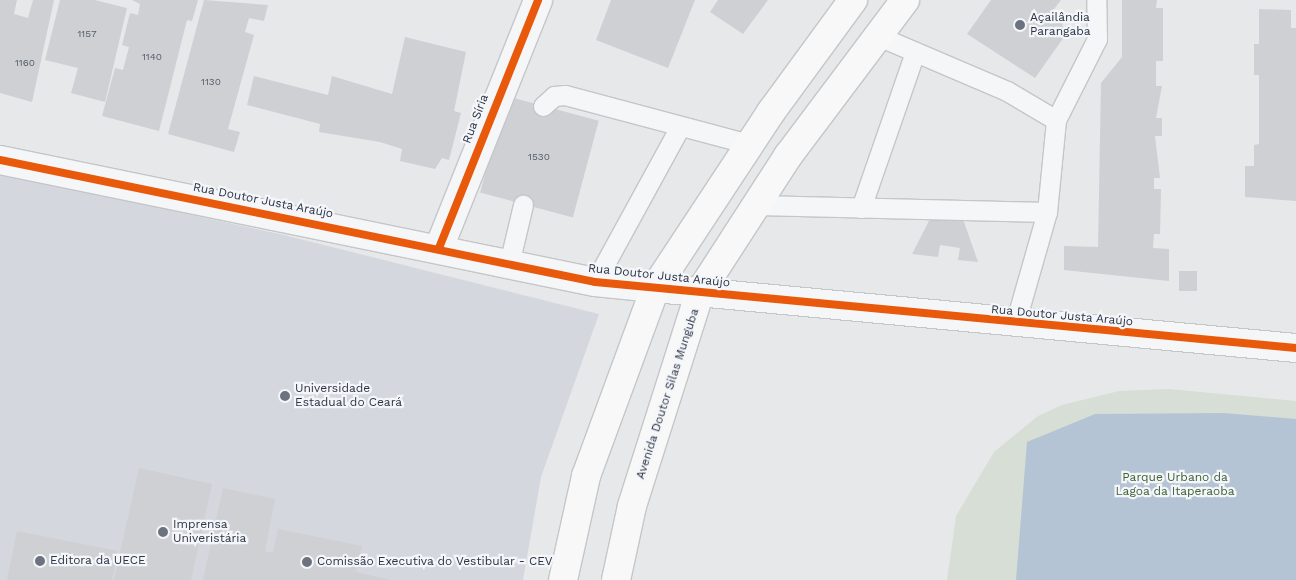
<!DOCTYPE html>
<meta charset="utf-8">
<style>
body{margin:0}
#map{position:relative;width:1296px;height:580px;overflow:hidden;background:#e6e8ea;font-family:"Work Sans",sans-serif}
div>[style]{position:absolute}
.built>*{inset:0;background:#d4d7dd}
.green>*{inset:0;background:#d6ded6}
.water>*{inset:0;background:#b4c4d5}
.building>*{inset:0;background:#ced0d3;transform-origin:0 0}
.roads{filter:drop-shadow(1px 0 #c4c6c8) drop-shadow(-1px 0 #c4c6c8) drop-shadow(0 1px #c4c6c8) drop-shadow(0 -1px #c4c6c8)}
.service>*{height:19px;margin:-9.5px;padding:0 9.5px;transform-origin:9.5px;border-radius:9.5px;background:#f5f6f7}
.minor>*{height:28px;margin:-14px;padding:0 14px;transform-origin:14px;border-radius:14px;background:#f5f6f7}
.tertiary>*{height:28px;margin:-14px;padding:0 14px;transform-origin:14px;border-radius:14px;background:#f5f6f7}
.primary>*{height:28px;margin:-14px;padding:0 14px;transform-origin:14px;border-radius:14px;background:#f8f8f8}
.cycleway>*{height:8px;margin:-4px;padding:0 4px;transform-origin:4px;border-radius:4px;background:#e8590c}
.dots>*{width:14px;height:14px;translate:-50% -50%;box-sizing:border-box;border:2px solid #f4f6f9;border-radius:50%}
span{translate:-50% -50%;white-space:nowrap;text-align:center;line-height:1.15;-webkit-text-stroke:4.5px #f4f6f9;paint-order:stroke}
.number-label{font-size:10px;color:#545c69}
.number-label span{-webkit-text-stroke-width:0}
.poi-label{font-size:12px;color:#2b3445}
.left{translate:0 -50%;text-align:left}
.street-label{font-size:12px;color:#2b3445}
.park-label{font-size:12px;color:#3f6138}
</style>
<div id="map">
<div class="built">
<div style="clip-path:polygon(0 173px,284px 235px,599px 314px,541px 477px,523px 580px,0 580px)"></div>
</div>
<div class="green">
<div style="clip-path:polygon(1169px 389px,1296px 401px,1296px 580px,947px 580px,956px 516px,994px 452px,1038px 416px,1062px 405px,1119px 391px)"></div>
</div>
<div class="water">
<div style="clip-path:polygon(1223px 413px,1296px 419px,1296px 580px,1016px 580px,1027px 442px,1095px 414px)"></div>
</div>
<div class="building">
<div style="clip-path:polygon(0 0,17px 0,14px 14px,28px 18px,33px 0,54px 0,32px 102px,0 93px)"></div>
<div style="clip-path:polygon(60px 0,95px 0,127px 8px,105px 102px,71px 93px,78px 68px,45px 60px)"></div>
<div style="clip-path:polygon(132px 0,198px 0,192px 21px,187px 20px,159px 131px,102px 116px,115px 68px,123px 70px,129px 47px,122px 45px,130px 13px,138px 15px,140px 4px)"></div>
<div style="clip-path:polygon(204px 0,268px 5px,264px 21px,249px 18px,245px 32px,254px 35px,228px 129px,240px 132px,234px 152px,168px 134px)"></div>
<div style="clip-path:polygon(611px 0,695px 0,668px 68px,596px 40px)"></div>
<div style="clip-path:polygon(718px 0,768px 0,743px 34px,710px 12px)"></div>
<div style="clip-path:polygon(991px 0,1061px 0,1051px 13px,1062px 21px,1064px 37px,1035px 78px,967px 34px)"></div>
<div style="clip-path:polygon(1122px 0,1157px 0,1156px 8px,1163px 8px,1163px 61px,1156px 61px,1156px 86px,1162px 86px,1156px 118px,1162px 118px,1162px 136px,1155px 136px,1160px 178px,1154px 178px,1154px 189px,1161px 189px,1160px 234px,1154px 234px,1153px 248px,1169px 249px,1169px 281px,1064px 270px,1064px 246px,1098px 247px,1101px 83px,1122px 57px)"></div>
<div style="clip-path:polygon(1259px 9px,1291px 10px,1291px 28px,1296px 28px,1296px 201px,1245px 197px,1245px 166px,1254px 166px,1254px 145px,1259px 144px,1259px 75px,1254px 75px,1254px 44px,1259px 44px)"></div>
<div style="clip-path:polygon(405px 37px,466px 52px,454px 111px,461px 113px,449px 160px,442px 158px,435px 169px,400px 161px,402px 149px,380px 142px,319px 132px,320px 124px,247px 105px,254px 76px,328px 95px,332px 76px,392px 94px)"></div>
<div style="left:506px;top:96px;width:96px;height:100px;rotate:15deg"></div>
<div style="clip-path:polygon(931px 217px,963px 219px,978px 262px,958px 260px,960px 248px,940px 245px,938px 257px,912px 254px)"></div>
<div style="left:1179px;top:271px;width:18px;height:20px"></div>
<div style="clip-path:polygon(139px 468px,212px 484px,191px 580px,114px 580px)"></div>
<div style="clip-path:polygon(223px 488px,275px 499px,265px 551px,273px 553px,278px 529px,362px 546px,356px 572px,391px 580px,203px 580px)"></div>
<div style="clip-path:polygon(17px 531px,118px 551px,112px 580px,7px 580px)"></div>
</div>
<div class="roads">
<div class="service">
<div style="left:543px;top:106px;width:15px;rotate:-42deg"></div>
<div style="left:554px;top:96px;width:11px;rotate:-5deg"></div>
<div style="left:565px;top:95px;width:190px;rotate:14.9deg"></div>
<div style="left:1056px;top:120px;width:91px;rotate:-63.2deg"></div>
<div style="left:1097px;top:39px;width:39px;rotate:-91deg"></div>
<div style="left:756px;top:205px;width:291px;rotate:1.4deg"></div>
<div style="left:1047px;top:212px;width:92px;rotate:-84.4deg"></div>
<div style="left:1056px;top:120px;width:57px;rotate:-149.4deg"></div>
<div style="left:1007px;top:91px;width:140px;rotate:-156.9deg"></div>
<div style="left:861px;top:208px;width:165px;rotate:-70.9deg"></div>
<div style="left:509px;top:264px;width:61px;rotate:-76.7deg"></div>
<div style="left:595px;top:282px;width:177px;rotate:-61.3deg"></div>
<div style="left:1015px;top:324px;width:116px;rotate:-74.1deg"></div>
</div>
<div class="minor">
<div style="left:0;top:160px;width:607px;rotate:11.59deg"></div>
<div style="left:595px;top:282px;width:60px;rotate:5.7deg"></div>
<div style="left:439px;top:248px;width:267px;rotate:-68.2deg"></div>
</div>
<div class="tertiary">
<div style="left:655px;top:288px;width:644px;rotate:5.35deg"></div>
</div>
<div class="primary">
<div style="left:563px;top:580px;width:107px;rotate:-77.5deg"></div>
<div style="left:586px;top:476px;width:200px;rotate:-69.8deg"></div>
<div style="left:655px;top:288px;width:211px;rotate:-56.6deg"></div>
<div style="left:771px;top:112px;width:139px;rotate:-53.8deg"></div>
<div style="left:616px;top:580px;width:76px;rotate:-77.8deg"></div>
<div style="left:632px;top:506px;width:225px;rotate:-72.4deg"></div>
<div style="left:700px;top:292px;width:162px;rotate:-57.1deg"></div>
<div style="left:788px;top:156px;width:195px;rotate:-53.1deg"></div>
</div>
</div>
<div class="cycleway">
<div style="left:0;top:160px;width:607px;rotate:11.59deg"></div>
<div style="left:595px;top:282px;width:704px;rotate:5.38deg"></div>
<div style="left:439px;top:248px;width:267px;rotate:-68.2deg"></div>
</div>
<div class="dots">
<div style="left:1020px;top:25px;background:#6c737f"></div>
<div style="left:285px;top:396px;background:#6c737f"></div>
<div style="left:163px;top:532px;background:#6c737f"></div>
<div style="left:40px;top:561px;background:#6c737f"></div>
<div style="left:307px;top:562px;background:#6c737f"></div>
</div>
<div class="number-label">
<span style="left:87px;top:34px">1157</span>
<span style="left:152px;top:57px">1140</span>
<span style="left:25px;top:63px">1160</span>
<span style="left:211px;top:82px">1130</span>
<span style="left:539px;top:157px">1530</span>
</div>
<div class="poi-label">
<span class="left" style="left:1030px;top:25px">Açailândia<br>Parangaba</span>
<span class="left" style="left:295px;top:396px">Universidade<br>Estadual do Ceará</span>
<span class="left" style="left:173px;top:532px">Imprensa<br>Univeristária</span>
<span class="left" style="left:50px;top:561px">Editora da UECE</span>
<span class="left" style="left:317px;top:562px">Comissão Executiva do Vestibular - CEV</span>
</div>
<div class="street-label">
<span style="left:476px;top:119px;rotate:-69deg">Rua Síria</span>
<span style="left:263px;top:201px;rotate:11deg">Rua Doutor Justa Araújo</span>
<span style="left:659px;top:276px;rotate:6deg">Rua Doutor Justa Araújo</span>
<span style="left:1062px;top:316px;rotate:5deg">Rua Doutor Justa Araújo</span>
<span style="left:668px;top:394px;rotate:-72deg">Avenida Doutor Silas Munguba</span>
</div>
<div class="park-label">
<span style="left:1175px;top:485px">Parque Urbano da<br>Lagoa da Itaperaoba</span>
</div>
</div>
